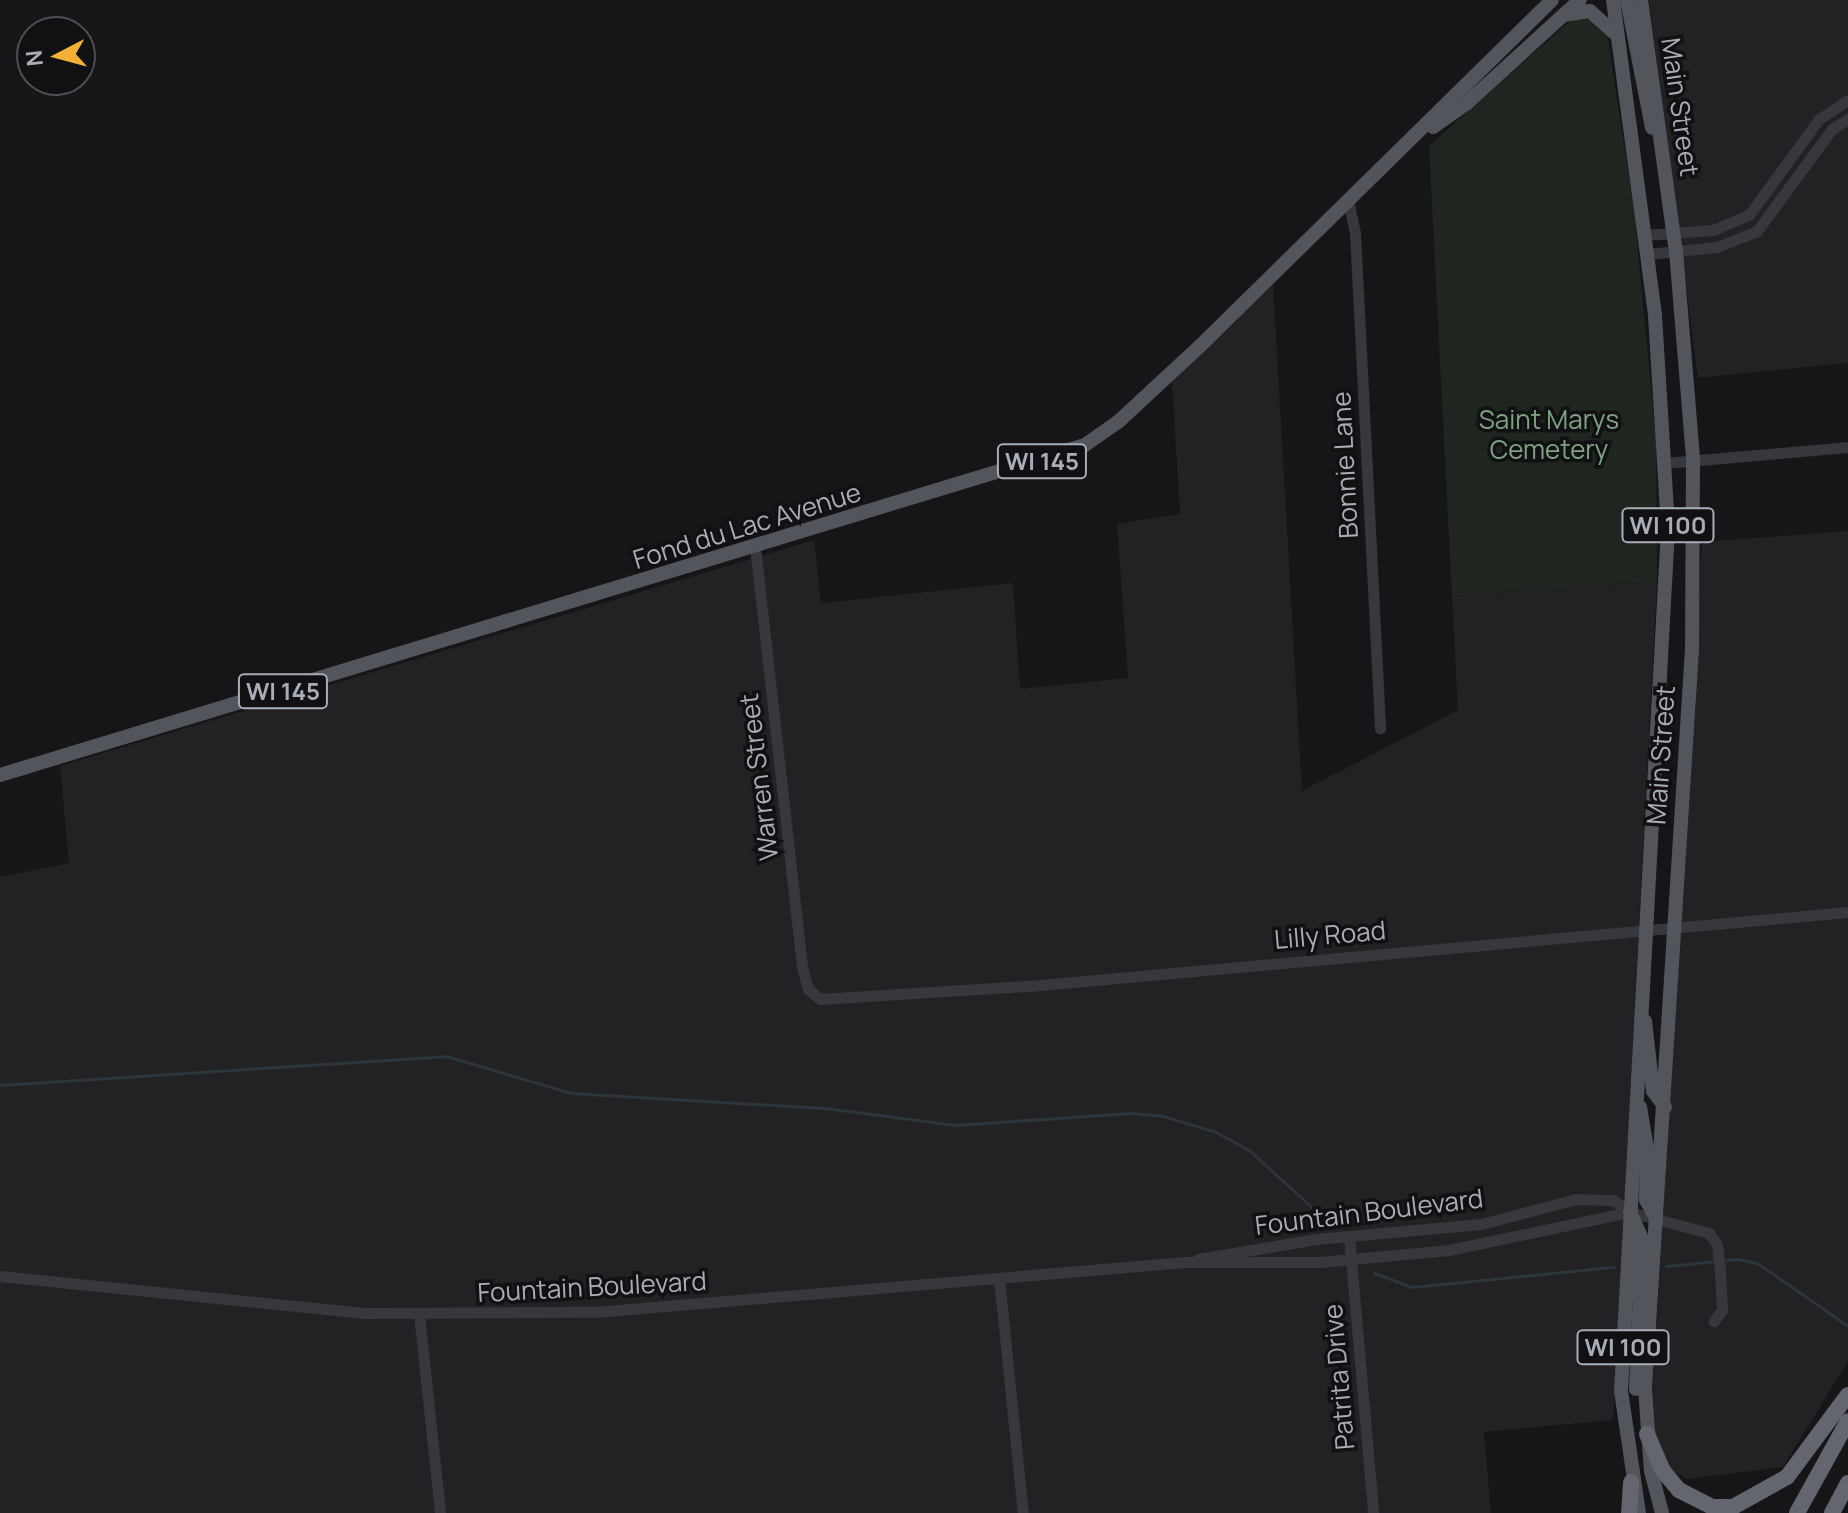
<!DOCTYPE html>
<style>
body{margin:0}
#map{position:relative;width:1848px;height:1513px;overflow:hidden;background:#161618;font-family:Manrope,sans-serif}
div>[style]{position:absolute}
.built>*{inset:0;background:#222225}
.green>*{inset:0;background:#1e261f}
.stream>*{height:3px;margin:-1.5px;padding:0 1.5px;transform-origin:1.5px;border-radius:1.5px;background:#2c353c}
.minor>*{height:11px;margin:-5.5px;padding:0 5.5px;transform-origin:5.5px;border-radius:5.5px;background:#37383d}
.major>*{height:14px;margin:-7px;padding:0 7px;transform-origin:7px;border-radius:7px;background:#53555c}
.highway>*{height:16px;margin:-8px;padding:0 8px;transform-origin:8px;border-radius:8px;background:#63666e}
span{translate:-50% -50%;white-space:nowrap;text-align:center;line-height:1.15;-webkit-text-stroke:7px #111113;paint-order:stroke}
.shield-label span{padding:2px 6px;background:#111113;border:2px solid;border-radius:6px;-webkit-text-stroke-width:0}
.shield-label{font-size:24px;color:#a8adb8;font-weight:700}
.street-label{font-size:26px;color:#a8adb8}
.park-label{font-size:26px;color:#7fa381}
.north{position:absolute;left:16px;top:16px;width:80px;height:80px;box-sizing:border-box;background:#111113;border:2px solid #4d4f55;border-radius:50%;rotate:264deg;font-size:22px;font-weight:700;line-height:32px;text-align:center;color:#a8adb8}
.north::after{content:'';display:block;margin:auto;width:28px;height:36px;background:#f2b134;clip-path:polygon(50% 0,100% 100%,50% 72%,0 100%)}
</style>
<div id="map">
<div class="built">
<div style="clip-path:polygon(1649px 0,1848px 0,1848px 363px,1698px 378px)"></div>
<div style="clip-path:polygon(1273px 283px,1302px 791px,1458px 710px,1452px 596px,1657px 581px,1613px 1420px,1484px 1432px,1491px 1513px,0 1513px,0 877px,69px 863px,60px 766px,814px 540px,821px 603px,1013px 583px,1020px 689px,1128px 678px,1117px 524px,1180px 514px,1172px 381px)"></div>
<div style="clip-path:polygon(1848px 531px,1848px 1361px,1783px 1467px,1687px 1479px,1667px 1467px,1655px 1434px,1653px 1386px,1702px 542px)"></div>
</div>
<div class="green">
<div style="clip-path:polygon(1586px 16px,1607px 33px,1634px 210px,1656px 440px,1657px 581px,1452px 596px,1429px 146px,1569px 22px)"></div>
</div>
<div class="stream">
<div style="left:0;top:1085px;width:447px;rotate:-3.7deg"></div>
<div style="left:446px;top:1056px;width:130px;rotate:16.5deg"></div>
<div style="left:571px;top:1093px;width:254px;rotate:3.4deg"></div>
<div style="left:825px;top:1108px;width:131px;rotate:7.5deg"></div>
<div style="left:955px;top:1125px;width:176px;rotate:-3.9deg"></div>
<div style="left:1131px;top:1113px;width:32px;rotate:5deg"></div>
<div style="left:1163px;top:1116px;width:55px;rotate:16.8deg"></div>
<div style="left:1216px;top:1132px;width:38px;rotate:29deg"></div>
<div style="left:1249px;top:1150px;width:104px;rotate:42.3deg"></div>
<div style="left:1666px;top:1266px;width:72px;rotate:-5.6deg"></div>
<div style="left:1738px;top:1259px;width:19px;rotate:12deg"></div>
<div style="left:1757px;top:1263px;width:111px;rotate:34.7deg"></div>
<div style="left:1374px;top:1273px;width:40px;rotate:20.2deg"></div>
<div style="left:1412px;top:1287px;width:203px;rotate:-5.7deg"></div>
</div>
<div class="minor">
<div style="left:1348px;top:200px;width:34px;rotate:78deg"></div>
<div style="left:1355px;top:233px;width:496px;rotate:87.1deg"></div>
<div style="left:1645px;top:235px;width:68px;rotate:-4.2deg"></div>
<div style="left:1713px;top:230px;width:39px;rotate:-23deg"></div>
<div style="left:1749px;top:215px;width:119px;rotate:-53.9deg"></div>
<div style="left:1819px;top:119px;width:35px;rotate:-33deg"></div>
<div style="left:1648px;top:254px;width:69px;rotate:-5.8deg"></div>
<div style="left:1717px;top:247px;width:43px;rotate:-21.8deg"></div>
<div style="left:1757px;top:231px;width:127px;rotate:-53.7deg"></div>
<div style="left:1832px;top:129px;width:19px;rotate:-32deg"></div>
<div style="left:1665px;top:463px;width:184px;rotate:-5deg"></div>
<div style="left:755px;top:547px;width:423px;rotate:83.6deg"></div>
<div style="left:802px;top:967px;width:23px;rotate:75deg"></div>
<div style="left:808px;top:989px;width:16px;rotate:40deg"></div>
<div style="left:820px;top:999px;width:220px;rotate:-3.6deg"></div>
<div style="left:1040px;top:985px;width:811px;rotate:-5.16deg"></div>
<div style="left:1349px;top:1236px;width:278px;rotate:85deg"></div>
<div style="left:1198px;top:1259px;width:120px;rotate:-9.6deg"></div>
<div style="left:1316px;top:1239px;width:166px;rotate:-5.2deg"></div>
<div style="left:1481px;top:1224px;width:98px;rotate:-14.7deg"></div>
<div style="left:1576px;top:1199px;width:37px;rotate:2deg"></div>
<div style="left:1613px;top:1200px;width:21px;rotate:35deg"></div>
<div style="left:1630px;top:1212px;width:82px;rotate:14.9deg"></div>
<div style="left:1709px;top:1233px;width:14px;rotate:56deg"></div>
<div style="left:1717px;top:1245px;width:26px;rotate:83deg"></div>
<div style="left:1720px;top:1271px;width:39px;rotate:87deg"></div>
<div style="left:1722px;top:1310px;width:14px;rotate:126deg"></div>
<div style="left:0;top:1276px;width:369px;rotate:5.8deg"></div>
<div style="left:367px;top:1313px;width:228px;rotate:-0.3deg"></div>
<div style="left:595px;top:1312px;width:593px;rotate:-4.84deg"></div>
<div style="left:1186px;top:1262px;width:134px"></div>
<div style="left:1320px;top:1262px;width:130px;rotate:-5.3deg"></div>
<div style="left:1449px;top:1250px;width:185px;rotate:-11.9deg"></div>
<div style="left:999px;top:1278px;width:236px;rotate:84.2deg"></div>
<div style="left:419px;top:1315px;width:199px;rotate:83.9deg"></div>
</div>
<div class="major">
<div style="left:1613px;top:0;width:318px;rotate:82.4deg"></div>
<div style="left:1655px;top:315px;width:214px;rotate:86.5deg"></div>
<div style="left:1668px;top:529px;width:863px;rotate:93.12deg"></div>
<div style="left:1621px;top:1391px;width:123px;rotate:81.6deg"></div>
<div style="left:1627px;top:0;width:130px;rotate:78.9deg"></div>
<div style="left:1641px;top:0;width:253px;rotate:82.1deg"></div>
<div style="left:1676px;top:251px;width:210px;rotate:85.3deg"></div>
<div style="left:1693px;top:460px;width:189px;rotate:90.3deg"></div>
<div style="left:1692px;top:649px;width:740px;rotate:93.64deg"></div>
<div style="left:1645px;top:1388px;width:83px;rotate:85.9deg"></div>
<div style="left:1651px;top:1471px;width:43px;rotate:75.3deg"></div>
<div style="left:1564px;top:15px;width:26px;rotate:-9deg"></div>
<div style="left:1590px;top:11px;width:36px;rotate:42deg"></div>
<div style="left:1433px;top:127px;width:40px;rotate:-34.9deg"></div>
<div style="left:1466px;top:104px;width:154px;rotate:-42.4deg"></div>
<div style="left:0;top:775px;width:1134px;rotate:-16.92deg"></div>
<div style="left:1085px;top:445px;width:40px;rotate:-34.9deg"></div>
<div style="left:1118px;top:422px;width:109px;rotate:-42.8deg"></div>
<div style="left:1198px;top:348px;width:496px;rotate:-44.5deg"></div>
<div style="left:1645px;top:1021px;width:70px;rotate:83.5deg"></div>
<div style="left:1653px;top:1091px;width:20px;rotate:53deg"></div>
<div style="left:1640px;top:1107px;width:43px;rotate:80.5deg"></div>
<div style="left:1647px;top:1149px;width:51px;rotate:91.1deg"></div>
<div style="left:1646px;top:1200px;width:21px;rotate:61deg"></div>
<div style="left:1630px;top:1212px;width:30px;rotate:66deg"></div>
<div style="left:1642px;top:1239px;width:150px;rotate:92.3deg"></div>
</div>
<div class="highway">
<div style="left:1647px;top:1434px;width:40px;rotate:66.6deg"></div>
<div style="left:1663px;top:1471px;width:25px;rotate:50deg"></div>
<div style="left:1679px;top:1490px;width:37px;rotate:27deg"></div>
<div style="left:1712px;top:1507px;width:21px"></div>
<div style="left:1733px;top:1507px;width:62px;rotate:-29.1deg"></div>
<div style="left:1787px;top:1477px;width:102px;rotate:-53.4deg"></div>
<div style="left:1629px;top:1513px;width:31px;rotate:-86deg"></div>
<div style="left:1797px;top:1513px;width:105px;rotate:-61deg"></div>
<div style="left:1832px;top:1513px;width:34px;rotate:-62deg"></div>
</div>
<div class="shield-label">
<span style="left:1042px;top:461px">WI 145</span>
<span style="left:1668px;top:525px">WI 100</span>
<span style="left:283px;top:691px">WI 145</span>
<span style="left:1623px;top:1347px">WI 100</span>
</div>
<div class="street-label">
<span style="left:1680px;top:107px;rotate:82deg">Main Street</span>
<span style="left:1345px;top:465px;rotate:-93deg">Bonnie Lane</span>
<span style="left:747px;top:526px;rotate:-17deg">Fond du Lac Avenue</span>
<span style="left:1661px;top:755px;rotate:-86deg">Main Street</span>
<span style="left:759px;top:777px;rotate:-97deg">Warren Street</span>
<span style="left:1330px;top:935px;rotate:-5deg">Lilly Road</span>
<span style="left:1369px;top:1212px;rotate:-7deg">Fountain Boulevard</span>
<span style="left:592px;top:1287px;rotate:-3deg">Fountain Boulevard</span>
<span style="left:1339px;top:1377px;rotate:-95deg">Patrita Drive</span>
</div>
<div class="park-label">
<span style="left:1549px;top:435px">Saint Marys<br>Cemetery</span>
</div>
<div class="north">N</div>
</div>
